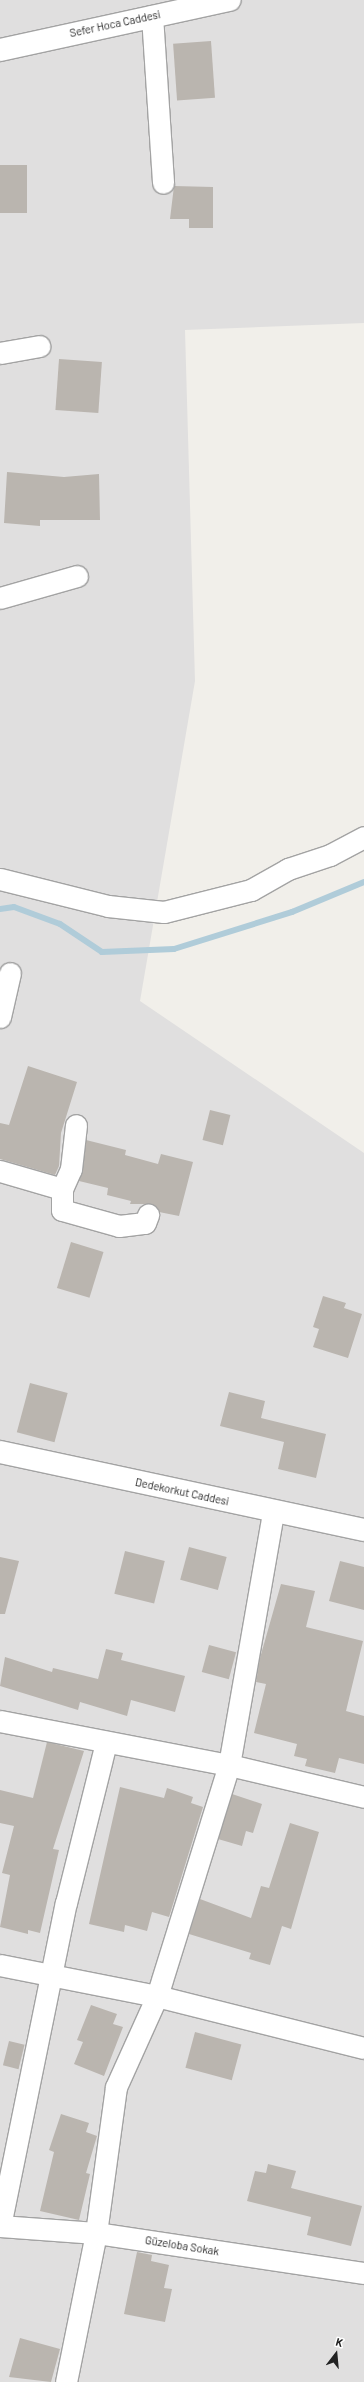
<!DOCTYPE html>
<meta charset="utf-8">
<style>
body{margin:0}
#map{position:relative;width:364px;height:2382px;overflow:hidden;background:#f1efea;font-family:Barlow,sans-serif}
div>[style]{position:absolute}
.residential>*{inset:0;background:#e0dfdf}
.stream>*{height:6px;margin:-3px;padding:0 3px;transform-origin:3px;border-radius:3px;background:#b0ccd9}
.building>*{inset:0;background:#bab5af;transform-origin:0 0}
.roads{filter:drop-shadow(1px 0 #a3a3a3) drop-shadow(-1px 0 #a3a3a3) drop-shadow(0 1px #a3a3a3) drop-shadow(0 -1px #a3a3a3)}
.minor>*{height:21px;margin:-10.5px;padding:0 10.5px;transform-origin:10.5px;border-radius:10.5px;background:#fff}
.tertiary>*{height:22px;margin:-11px;padding:0 11px;transform-origin:11px;border-radius:11px;background:#fff}
span{translate:-50% -50%;white-space:nowrap;text-align:center;line-height:1.15;-webkit-text-stroke:3px #fff;paint-order:stroke}
.street-label{font-size:11px;color:#222}
.north{position:absolute;left:316px;top:2334px;width:40px;height:40px;-webkit-text-stroke:3px #fff;paint-order:stroke;rotate:16deg;font-size:11px;font-weight:700;line-height:16px;text-align:center;color:#222}
.north::after{content:'';display:block;margin:auto;width:14px;height:18px;background:#222;clip-path:polygon(50% 0,100% 100%,50% 72%,0 100%)}
</style>
<div id="map">
<div class="residential">
<div style="clip-path:polygon(0 0,364px 0,364px 323px,185px 330px,195px 681px,140px 1001px,364px 1153px,364px 2382px,0 2382px)"></div>
</div>
<div class="stream">
<div style="left:0;top:909px;width:14px;rotate:-8deg"></div>
<div style="left:14px;top:907px;width:49px;rotate:20.3deg"></div>
<div style="left:60px;top:924px;width:50px;rotate:33.7deg"></div>
<div style="left:102px;top:952px;width:72px;rotate:-2.4deg"></div>
<div style="left:174px;top:949px;width:124px;rotate:-17.4deg"></div>
<div style="left:292px;top:912px;width:78px;rotate:-22.6deg"></div>
</div>
<div class="building">
<div style="left:211px;top:41px;width:57px;height:38px;rotate:86deg"></div>
<div style="left:0;top:165px;width:27px;height:48px"></div>
<div style="clip-path:polygon(174px 186px,213px 187px,213px 228px,189px 228px,189px 219px,170px 219px)"></div>
<div style="left:59px;top:359px;width:43px;height:51px;rotate:4deg"></div>
<div style="clip-path:polygon(7px 472px,64px 477px,99px 474px,100px 520px,40px 520px,40px 526px,4px 523px)"></div>
<div style="clip-path:polygon(28px 1066px,77px 1082px,61px 1133px,59px 1166px,55px 1175px,0 1159px,0 1123px,9px 1125px)"></div>
<div style="left:210px;top:1110px;width:21px;height:31px;rotate:14deg"></div>
<div style="clip-path:polygon(86px 1140px,126px 1150px,125px 1155px,158px 1164px,161px 1154px,193px 1162px,179px 1216px,159px 1212px,152px 1204px,130px 1204px,131px 1201px,107px 1195px,108px 1188px,79px 1181px)"></div>
<div style="left:71px;top:1242px;width:34px;height:48px;rotate:17deg"></div>
<div style="clip-path:polygon(323px 1296px,346px 1303px,344px 1308px,362px 1314px,348px 1358px,313px 1347px,319px 1329px,313px 1327px)"></div>
<div style="left:30px;top:1383px;width:39px;height:51px;rotate:15deg"></div>
<div style="clip-path:polygon(229px 1392px,265px 1401px,261px 1418px,326px 1434px,316px 1478px,278px 1469px,284px 1442px,220px 1426px)"></div>
<div style="left:189px;top:1547px;width:39px;height:34px;rotate:15deg"></div>
<div style="left:125px;top:1551px;width:41px;height:44px;rotate:14deg"></div>
<div style="clip-path:polygon(0 1557px,19px 1561px,5px 1614px,0 1614px)"></div>
<div style="clip-path:polygon(340px 1561px,364px 1567px,364px 1610px,329px 1601px)"></div>
<div style="clip-path:polygon(281px 1584px,315px 1591px,306px 1627px,363px 1641px,346px 1711px,364px 1716px,364px 1764px,339px 1758px,335px 1773px,305px 1766px,307px 1759px,294px 1756px,297px 1744px,254px 1733px,266px 1684px,256px 1682px,260px 1658px)"></div>
<div style="left:209px;top:1645px;width:28px;height:28px;rotate:15deg"></div>
<div style="clip-path:polygon(106px 1649px,123px 1653px,121px 1660px,185px 1676px,175px 1712px,131px 1700px,127px 1716px,80px 1702px,78px 1710px,0 1686px,5px 1657px,52px 1672px,53px 1668px,98px 1679px)"></div>
<div style="clip-path:polygon(47px 1742px,84px 1751px,53px 1849px,59px 1850px,40px 1933px,28px 1930px,28px 1934px,0 1927px,10px 1875px,2px 1873px,14px 1826px,0 1823px,0 1790px,33px 1798px)"></div>
<div style="clip-path:polygon(120px 1787px,164px 1798px,167px 1788px,193px 1797px,191px 1803px,203px 1807px,169px 1917px,152px 1912px,147px 1931px,125px 1925px,124px 1932px,89px 1924px)"></div>
<div style="clip-path:polygon(232px 1794px,262px 1804px,253px 1833px,246px 1831px,242px 1846px,218px 1839px)"></div>
<div style="clip-path:polygon(290px 1823px,319px 1832px,291px 1929px,282px 1926px,270px 1965px,249px 1959px,251px 1953px,189px 1934px,200px 1899px,251px 1918px,261px 1886px,269px 1888px)"></div>
<div style="clip-path:polygon(91px 2005px,117px 2014px,113px 2024px,123px 2027px,104px 2076px,74px 2064px,83px 2042px,77px 2040px)"></div>
<div style="left:195px;top:2032px;width:48px;height:37px;rotate:15deg"></div>
<div style="left:9px;top:2041px;width:16px;height:25px;rotate:14deg"></div>
<div style="clip-path:polygon(61px 2114px,89px 2123px,86px 2132px,97px 2136px,86px 2173px,90px 2174px,79px 2220px,40px 2211px,54px 2152px,49px 2150px)"></div>
<div style="clip-path:polygon(268px 2164px,296px 2171px,291px 2188px,362px 2206px,351px 2246px,307px 2235px,311px 2217px,247px 2201px,255px 2171px,266px 2173px)"></div>
<div style="clip-path:polygon(137px 2252px,152px 2255px,151px 2261px,169px 2265px,164px 2288px,172px 2289px,165px 2322px,124px 2314px)"></div>
<div style="clip-path:polygon(20px 2338px,60px 2349px,51px 2382px,9px 2377px)"></div>
</div>
<div class="roads">
<div class="minor">
<div style="left:152px;top:16px;width:167px;rotate:86.2deg"></div>
<div style="left:0;top:353px;width:40px;rotate:-10deg"></div>
<div style="left:0;top:598px;width:80px;rotate:-15.9deg"></div>
<div style="left:0;top:879px;width:111px;rotate:14deg"></div>
<div style="left:108px;top:906px;width:56px;rotate:6.1deg"></div>
<div style="left:164px;top:912px;width:90px;rotate:-14.2deg"></div>
<div style="left:251px;top:890px;width:43px;rotate:-29.6deg"></div>
<div style="left:288px;top:869px;width:44px;rotate:-18.4deg"></div>
<div style="left:330px;top:855px;width:38px;rotate:-28deg"></div>
<div style="left:0;top:1017px;width:45px;rotate:-77.2deg"></div>
<div style="left:0;top:1171px;width:65px;rotate:16.2deg"></div>
<div style="left:62px;top:1189px;width:21px;rotate:90deg"></div>
<div style="left:62px;top:1210px;width:59px;rotate:15.7deg"></div>
<div style="left:119px;top:1226px;width:26px;rotate:-7deg"></div>
<div style="left:145px;top:1223px;width:9px;rotate:-69deg"></div>
<div style="left:62px;top:1189px;width:22px;rotate:-66deg"></div>
<div style="left:71px;top:1169px;width:44px;rotate:-83.5deg"></div>
<div style="left:0;top:1721px;width:233px;rotate:10.9deg"></div>
<div style="left:229px;top:1765px;width:139px;rotate:13.3deg"></div>
<div style="left:0;top:1965px;width:160px;rotate:11.2deg"></div>
<div style="left:157px;top:1996px;width:213px;rotate:14.1deg"></div>
<div style="left:0;top:2226px;width:330px;rotate:-78.5deg"></div>
<div style="left:66px;top:1903px;width:166px;rotate:-76deg"></div>
<div style="left:0;top:2226px;width:96px;rotate:4.2deg"></div>
<div style="left:96px;top:2233px;width:271px;rotate:8.5deg"></div>
<div style="left:66px;top:2382px;width:152px;rotate:-78.6deg"></div>
<div style="left:96px;top:2233px;width:147px;rotate:-82.2deg"></div>
<div style="left:116px;top:2087px;width:100px;rotate:-65.7deg"></div>
<div style="left:157px;top:1996px;width:242px;rotate:-72.7deg"></div>
<div style="left:229px;top:1765px;width:257px;rotate:-80.1deg"></div>
</div>
<div class="tertiary">
<div style="left:0;top:50px;width:235px;rotate:-12.3deg"></div>
<div style="left:0;top:1452px;width:372px;rotate:12.1deg"></div>
</div>
</div>
<div class="street-label">
<span style="left:115px;top:24px;rotate:-12deg">Sefer Hoca Caddesi</span>
<span style="left:182px;top:1492px;rotate:12deg">Dedekorkut Caddesi</span>
<span style="left:182px;top:2246px;rotate:9deg">Güzeloba Sokak</span>
</div>
<div class="north">K</div>
</div>
